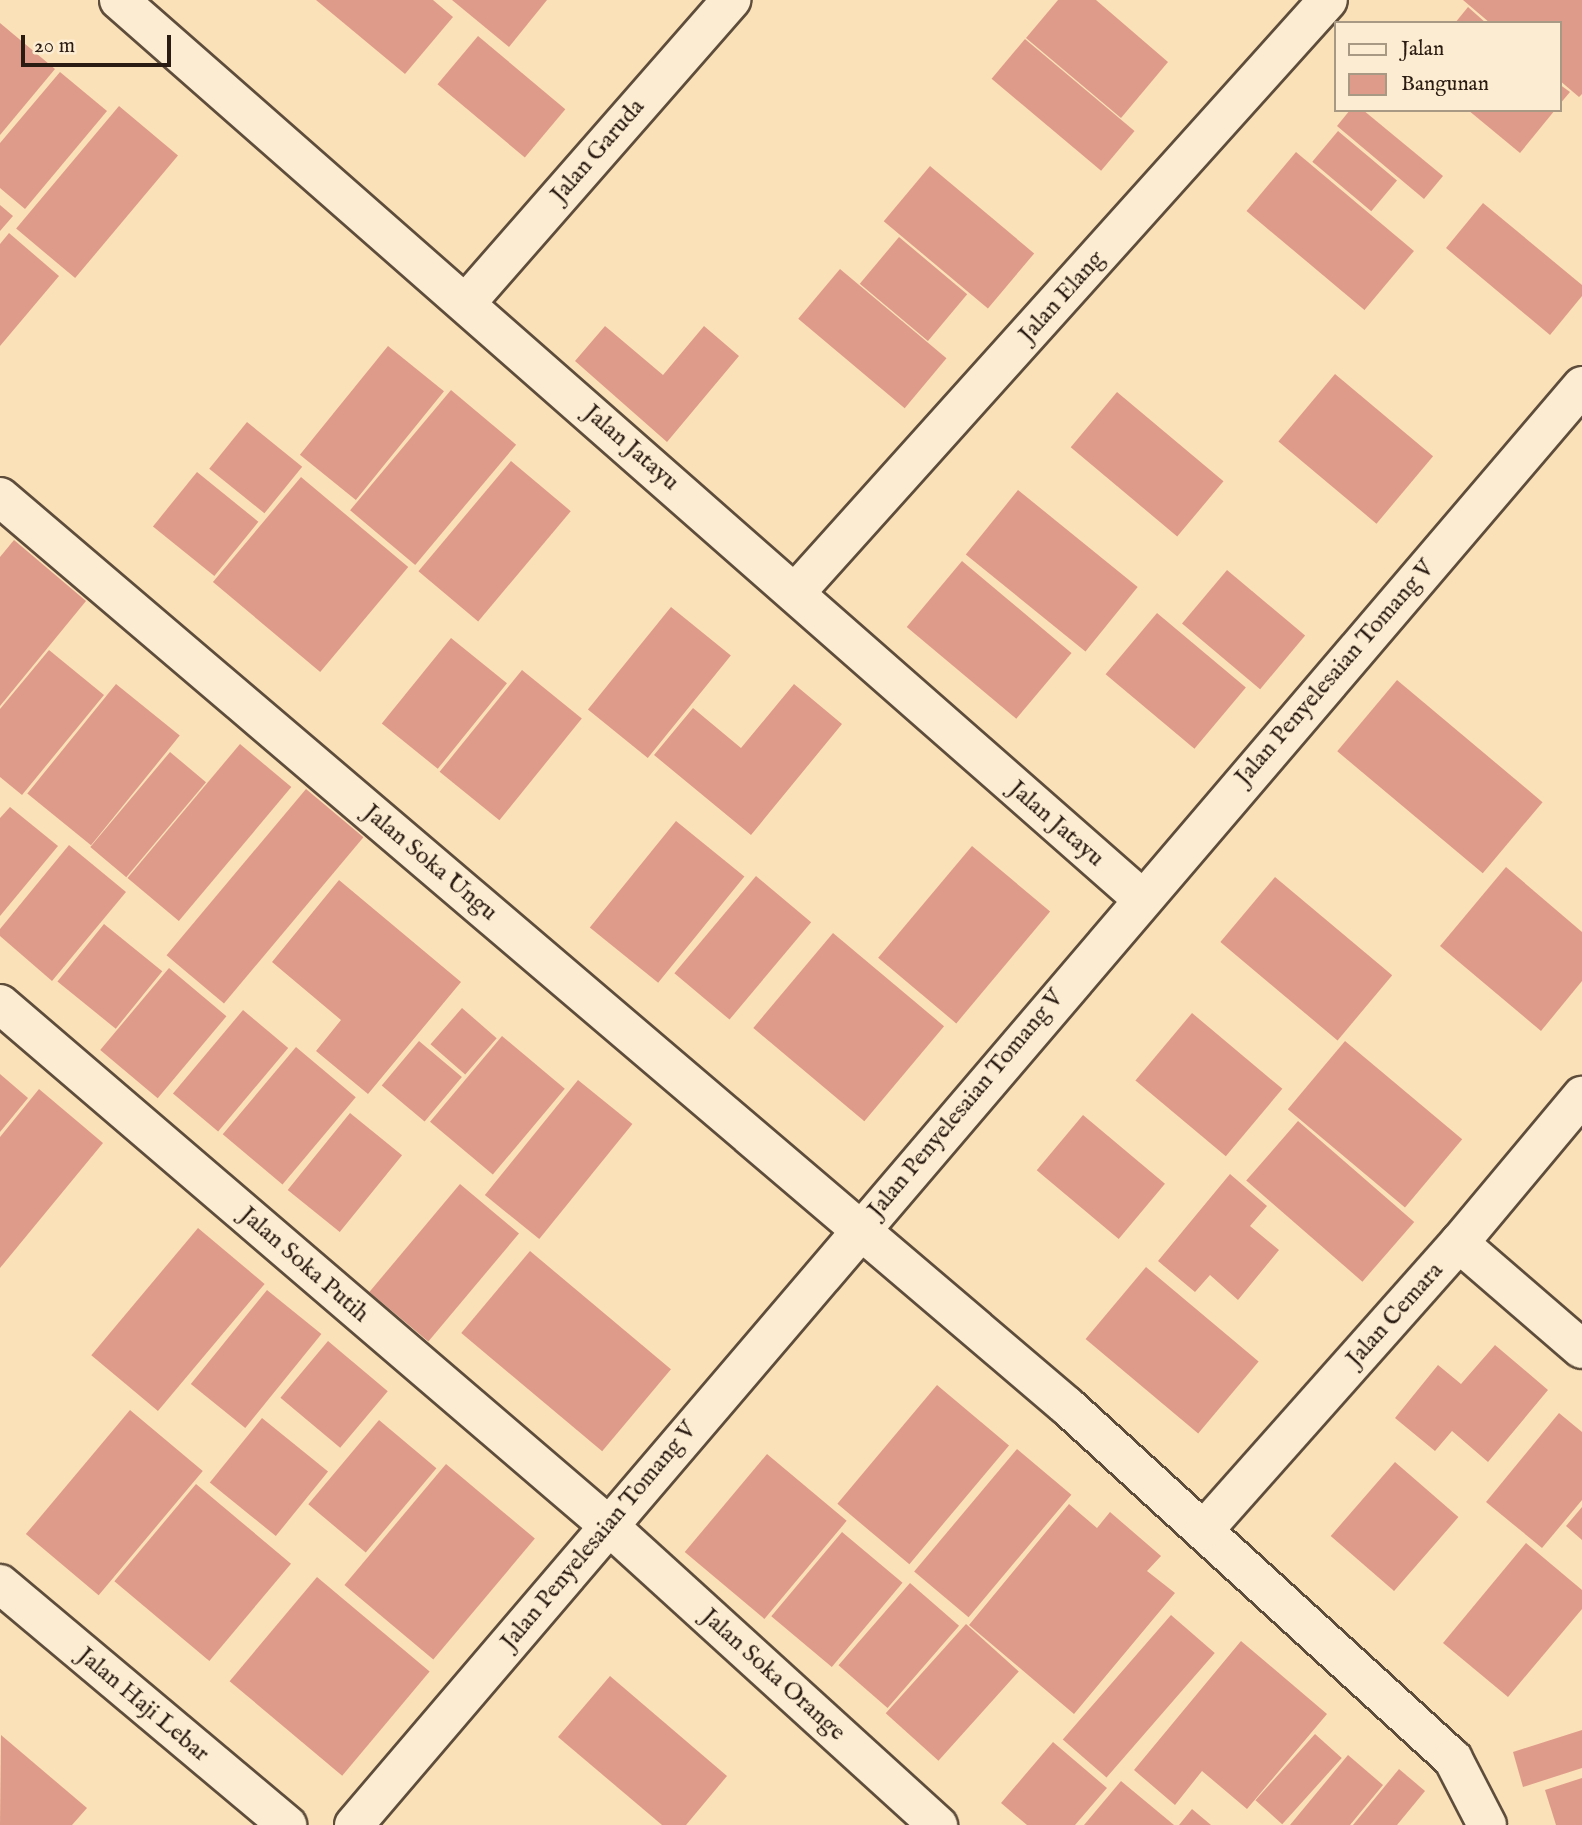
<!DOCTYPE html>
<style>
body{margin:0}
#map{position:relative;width:1582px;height:1825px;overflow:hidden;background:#fbe1b8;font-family:"IM FELL English",serif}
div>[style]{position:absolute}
.building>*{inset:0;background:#df9b8a;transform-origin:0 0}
.roads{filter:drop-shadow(2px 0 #5f4d3c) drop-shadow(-2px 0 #5f4d3c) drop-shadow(0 2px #5f4d3c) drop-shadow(0 -2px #5f4d3c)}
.minor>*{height:38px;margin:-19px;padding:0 19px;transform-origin:19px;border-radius:19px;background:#fcecd1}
span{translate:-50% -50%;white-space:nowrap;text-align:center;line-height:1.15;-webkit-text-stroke:7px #fcecd1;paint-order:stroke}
.street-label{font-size:24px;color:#2b1c13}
.legend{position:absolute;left:1334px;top:21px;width:228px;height:91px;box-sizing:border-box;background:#fcecd1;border:2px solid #a89985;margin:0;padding:9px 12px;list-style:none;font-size:21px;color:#2b1c13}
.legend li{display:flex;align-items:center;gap:14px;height:35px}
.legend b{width:35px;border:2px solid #a89985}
.scale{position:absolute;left:21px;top:35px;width:150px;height:32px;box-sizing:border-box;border:4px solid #2b1c13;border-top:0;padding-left:9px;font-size:21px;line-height:24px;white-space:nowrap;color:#2b1c13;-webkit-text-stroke:5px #fcecd1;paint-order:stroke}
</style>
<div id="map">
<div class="building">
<div style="clip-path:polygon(316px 0,433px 0,453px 17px,405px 74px)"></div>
<div style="clip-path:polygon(452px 0,547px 0,509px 47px)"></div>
<div style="clip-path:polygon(1058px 0,1096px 0,1168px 62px,1121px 118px,1026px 38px)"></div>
<div style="clip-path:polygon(1463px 0,1582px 0,1582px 94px,1579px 97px,1559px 80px,1559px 23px,1490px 23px)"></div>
<div style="clip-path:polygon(1468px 7px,1486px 23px,1455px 23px)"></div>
<div style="clip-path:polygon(0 23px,55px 69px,0 135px)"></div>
<div style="left:478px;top:36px;width:114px;height:63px;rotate:40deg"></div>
<div style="left:1025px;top:39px;width:143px;height:52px;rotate:40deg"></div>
<div style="clip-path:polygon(60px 72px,107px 111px,25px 209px,0 188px,0 143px)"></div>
<div style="clip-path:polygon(1559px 84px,1570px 92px,1559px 105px)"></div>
<div style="left:119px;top:106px;width:77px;height:160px;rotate:40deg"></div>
<div style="clip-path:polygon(1350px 110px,1363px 110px,1443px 176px,1424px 199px,1337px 126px)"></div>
<div style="clip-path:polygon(1468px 110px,1555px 110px,1520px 153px)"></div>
<div style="left:1338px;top:131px;width:77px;height:40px;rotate:40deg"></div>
<div style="left:1296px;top:152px;width:154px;height:77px;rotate:40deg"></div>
<div style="left:930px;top:166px;width:136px;height:72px;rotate:40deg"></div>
<div style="clip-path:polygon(1483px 203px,1582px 285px,1582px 296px,1550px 335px,1446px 248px)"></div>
<div style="clip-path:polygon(0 205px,13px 216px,0 231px)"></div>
<div style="clip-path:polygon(9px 233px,59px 276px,0 346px,0 244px)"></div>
<div style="left:899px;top:237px;width:89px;height:61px;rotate:40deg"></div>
<div style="left:840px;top:269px;width:139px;height:65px;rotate:40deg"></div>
<div style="clip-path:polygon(605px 326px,663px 375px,704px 326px,739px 356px,667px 442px,575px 361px)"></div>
<div style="left:388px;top:346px;width:72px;height:140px;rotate:39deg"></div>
<div style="left:1335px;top:374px;width:128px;height:88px;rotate:40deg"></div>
<div style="left:451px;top:390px;width:85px;height:157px;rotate:40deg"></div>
<div style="left:1117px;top:392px;width:139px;height:72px;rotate:40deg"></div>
<div style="left:247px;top:422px;width:71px;height:60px;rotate:39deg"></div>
<div style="left:511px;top:461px;width:78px;height:144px;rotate:40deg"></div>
<div style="left:197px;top:472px;width:79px;height:70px;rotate:39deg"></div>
<div style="left:301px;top:477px;width:140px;height:137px;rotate:40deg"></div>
<div style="left:1018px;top:490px;width:154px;height:83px;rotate:39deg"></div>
<div style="clip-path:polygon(14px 540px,86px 601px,0 706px,0 557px)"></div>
<div style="left:962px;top:561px;width:143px;height:86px;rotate:40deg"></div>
<div style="left:1227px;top:570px;width:102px;height:70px;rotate:40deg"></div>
<div style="left:671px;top:607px;width:77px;height:132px;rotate:39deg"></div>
<div style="left:1157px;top:613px;width:116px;height:80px;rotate:40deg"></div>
<div style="left:451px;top:638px;width:72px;height:110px;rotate:39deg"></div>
<div style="clip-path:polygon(49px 650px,104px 695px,22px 795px,0 777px,0 709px)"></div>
<div style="left:522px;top:670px;width:77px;height:131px;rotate:39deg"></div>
<div style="left:1397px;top:680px;width:190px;height:93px;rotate:40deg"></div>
<div style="left:116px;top:684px;width:82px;height:141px;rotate:39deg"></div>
<div style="clip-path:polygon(794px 684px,842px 724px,751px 835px,654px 755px,693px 708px,741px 748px)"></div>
<div style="left:240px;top:744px;width:67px;height:175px;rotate:40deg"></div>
<div style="left:170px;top:752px;width:47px;height:124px;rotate:40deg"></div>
<div style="left:306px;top:789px;width:75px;height:217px;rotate:40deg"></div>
<div style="clip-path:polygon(10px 807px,58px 846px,0 916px,0 818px)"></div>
<div style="left:676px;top:821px;width:88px;height:137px;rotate:39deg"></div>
<div style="clip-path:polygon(69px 845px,126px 892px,52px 981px,0 936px,0 929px)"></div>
<div style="left:972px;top:846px;width:102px;height:146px;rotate:40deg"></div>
<div style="clip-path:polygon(1506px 867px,1582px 932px,1582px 981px,1541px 1031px,1440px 946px)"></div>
<div style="left:756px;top:876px;width:72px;height:127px;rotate:40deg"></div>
<div style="left:1275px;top:877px;width:153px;height:85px;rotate:40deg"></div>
<div style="clip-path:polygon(339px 880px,461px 982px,368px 1094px,316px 1051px,341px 1020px,272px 962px)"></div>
<div style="left:104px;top:924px;width:75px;height:74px;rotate:39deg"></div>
<div style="left:833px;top:933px;width:145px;height:124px;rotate:40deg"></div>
<div style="left:169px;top:968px;width:75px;height:107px;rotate:40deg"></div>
<div style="left:462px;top:1008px;width:46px;height:48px;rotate:41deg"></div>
<div style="left:243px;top:1010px;width:59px;height:109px;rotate:40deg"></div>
<div style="left:1192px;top:1013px;width:118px;height:88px;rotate:40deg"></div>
<div style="left:502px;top:1036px;width:82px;height:112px;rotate:40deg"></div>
<div style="left:419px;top:1041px;width:56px;height:58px;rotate:40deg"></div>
<div style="left:1345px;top:1041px;width:153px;height:89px;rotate:40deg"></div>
<div style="left:296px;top:1047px;width:78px;height:114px;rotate:40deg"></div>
<div style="clip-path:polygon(0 1074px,28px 1098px,0 1132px)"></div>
<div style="left:578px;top:1080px;width:70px;height:148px;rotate:39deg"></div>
<div style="clip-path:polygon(39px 1089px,103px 1143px,0 1268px,0 1137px)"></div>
<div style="left:350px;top:1113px;width:67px;height:99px;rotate:39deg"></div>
<div style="left:1083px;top:1115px;width:107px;height:72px;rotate:40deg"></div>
<div style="left:1298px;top:1121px;width:154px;height:79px;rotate:41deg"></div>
<div style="clip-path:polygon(1230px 1174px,1267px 1206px,1250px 1226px,1279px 1250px,1238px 1300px,1210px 1275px,1195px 1292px,1158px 1261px)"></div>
<div style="left:460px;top:1184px;width:77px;height:141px;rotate:40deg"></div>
<div style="left:198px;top:1228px;width:87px;height:166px;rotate:40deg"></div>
<div style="left:530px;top:1251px;width:184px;height:107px;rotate:40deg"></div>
<div style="left:1146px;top:1267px;width:147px;height:94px;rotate:40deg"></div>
<div style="left:267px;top:1290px;width:70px;height:121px;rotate:39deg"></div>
<div style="left:328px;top:1341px;width:78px;height:74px;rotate:40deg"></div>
<div style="clip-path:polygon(1495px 1345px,1548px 1390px,1488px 1462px,1452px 1431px,1435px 1451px,1395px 1418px,1438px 1365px,1461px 1384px)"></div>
<div style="left:937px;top:1385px;width:94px;height:155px;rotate:40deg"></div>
<div style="left:130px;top:1410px;width:95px;height:162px;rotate:40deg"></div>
<div style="clip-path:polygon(1559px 1413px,1582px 1432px,1582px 1500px,1542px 1548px,1486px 1502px)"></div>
<div style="left:262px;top:1418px;width:85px;height:83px;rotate:39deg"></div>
<div style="left:379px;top:1420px;width:75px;height:110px;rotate:40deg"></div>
<div style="left:1017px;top:1449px;width:71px;height:160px;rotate:40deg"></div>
<div style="left:767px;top:1454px;width:104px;height:128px;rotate:40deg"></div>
<div style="left:1395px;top:1462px;width:84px;height:98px;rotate:41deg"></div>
<div style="left:446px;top:1464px;width:116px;height:158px;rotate:40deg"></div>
<div style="left:196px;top:1484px;width:124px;height:127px;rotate:40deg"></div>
<div style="clip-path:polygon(1069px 1504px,1097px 1528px,1110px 1512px,1161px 1556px,1147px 1571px,1175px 1593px,1074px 1714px,969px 1625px)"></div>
<div style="clip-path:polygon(1582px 1507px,1582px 1540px,1566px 1526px)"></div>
<div style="left:842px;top:1532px;width:79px;height:110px;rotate:40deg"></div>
<div style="clip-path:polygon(1526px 1543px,1582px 1590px,1582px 1609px,1508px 1697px,1443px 1643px)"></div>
<div style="left:317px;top:1577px;width:147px;height:136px;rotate:40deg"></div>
<div style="left:910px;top:1583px;width:65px;height:109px;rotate:41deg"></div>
<div style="left:1171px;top:1615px;width:58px;height:165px;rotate:41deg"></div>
<div style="left:966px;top:1624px;width:71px;height:120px;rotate:42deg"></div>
<div style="clip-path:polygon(1241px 1641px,1327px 1714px,1247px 1809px,1202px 1771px,1175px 1805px,1134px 1770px)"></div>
<div style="clip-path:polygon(610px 1676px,727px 1776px,686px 1825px,662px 1825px,558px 1737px)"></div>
<div style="clip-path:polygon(1582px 1730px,1582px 1768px,1523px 1787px,1513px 1752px)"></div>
<div style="left:1315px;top:1734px;width:36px;height:89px;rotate:42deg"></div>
<div style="clip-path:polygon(1px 1735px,87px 1808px,72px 1825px,0 1825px)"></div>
<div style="clip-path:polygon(1053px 1742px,1107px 1788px,1075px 1825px,1027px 1825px,1001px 1803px)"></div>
<div style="clip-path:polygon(1348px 1755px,1383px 1785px,1350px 1825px,1290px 1825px)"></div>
<div style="clip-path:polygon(1399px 1769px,1425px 1791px,1397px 1825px,1353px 1825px)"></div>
<div style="clip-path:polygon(1582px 1778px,1582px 1825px,1556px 1825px,1545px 1790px)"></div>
<div style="clip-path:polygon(1121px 1781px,1174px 1825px,1084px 1825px)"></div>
<div style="clip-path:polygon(1192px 1809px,1211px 1825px,1179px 1825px)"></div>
</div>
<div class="roads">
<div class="minor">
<div style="left:119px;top:0;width:1360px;rotate:41.3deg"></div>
<div style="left:466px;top:303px;width:403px;rotate:-48.8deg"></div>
<div style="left:0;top:497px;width:1402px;rotate:40.43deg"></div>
<div style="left:1067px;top:1406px;width:523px;rotate:42.44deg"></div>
<div style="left:1453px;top:1759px;width:74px;rotate:62.7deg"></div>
<div style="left:795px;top:593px;width:797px;rotate:-48.05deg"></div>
<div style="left:0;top:1004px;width:802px;rotate:40.6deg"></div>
<div style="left:609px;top:1526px;width:445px;rotate:42.3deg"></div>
<div style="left:1459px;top:1243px;width:162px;rotate:40.8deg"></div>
<div style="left:1204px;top:1530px;width:384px;rotate:-48.4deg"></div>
<div style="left:1459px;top:1243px;width:192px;rotate:-50.1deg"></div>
<div style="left:0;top:1584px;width:375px;rotate:40deg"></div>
<div style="left:354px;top:1825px;width:1892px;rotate:-49.52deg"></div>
</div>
</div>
<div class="street-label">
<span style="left:598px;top:151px;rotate:-49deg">Jalan Garuda</span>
<span style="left:1062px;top:297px;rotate:-48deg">Jalan Elang</span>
<span style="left:631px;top:448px;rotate:41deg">Jalan Jatayu</span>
<span style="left:1335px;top:673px;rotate:-49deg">Jalan Penyelesaian Tomang V</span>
<span style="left:1056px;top:824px;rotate:41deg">Jalan Jatayu</span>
<span style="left:430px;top:863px;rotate:40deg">Jalan Soka Ungu</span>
<span style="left:966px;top:1104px;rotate:-50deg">Jalan Penyelesaian Tomang V</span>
<span style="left:304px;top:1265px;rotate:41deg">Jalan Soka Putih</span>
<span style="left:1395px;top:1315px;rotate:-48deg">Jalan Cemara</span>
<span style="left:599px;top:1536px;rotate:-50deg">Jalan Penyelesaian Tomang V</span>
<span style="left:773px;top:1675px;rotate:42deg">Jalan Soka Orange</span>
<span style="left:143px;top:1705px;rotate:40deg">Jalan Haji Lebar</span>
</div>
<ul class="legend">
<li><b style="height:9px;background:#fcecd1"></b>Jalan</li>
<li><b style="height:19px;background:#df9b8a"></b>Bangunan</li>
</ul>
<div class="scale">20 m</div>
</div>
